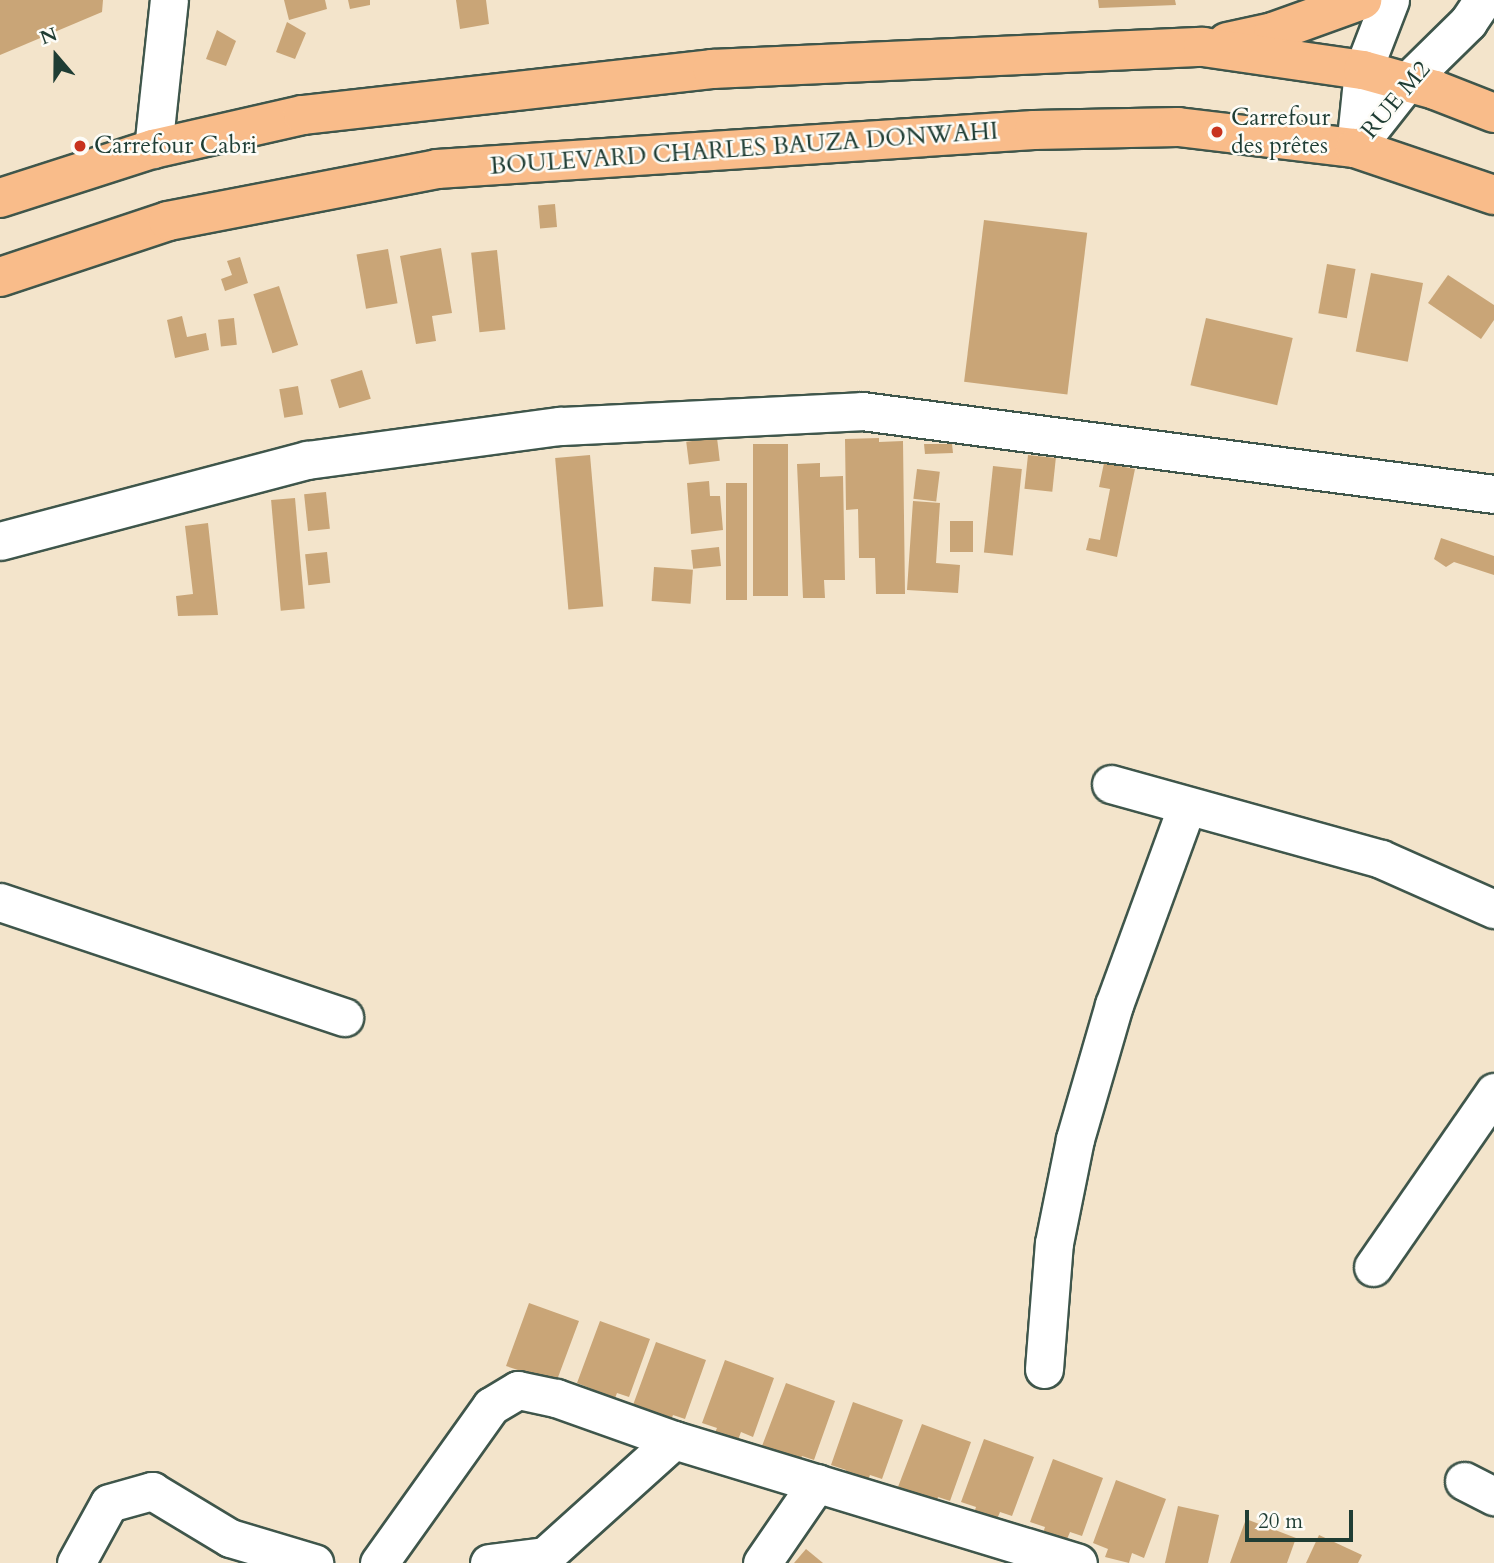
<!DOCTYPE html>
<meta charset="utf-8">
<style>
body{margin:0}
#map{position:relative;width:1494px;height:1563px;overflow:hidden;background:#f3e4cb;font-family:Cardo,serif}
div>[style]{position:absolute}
.building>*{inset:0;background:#c9a577;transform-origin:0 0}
.roads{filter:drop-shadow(2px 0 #3f564b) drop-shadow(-2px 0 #3f564b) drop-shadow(0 2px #3f564b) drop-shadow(0 -2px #3f564b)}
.minor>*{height:37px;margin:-18.5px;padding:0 18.5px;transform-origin:18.5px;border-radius:18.5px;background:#fff}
.major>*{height:38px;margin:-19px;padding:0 19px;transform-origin:19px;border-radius:19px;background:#f9bc8a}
.dots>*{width:19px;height:19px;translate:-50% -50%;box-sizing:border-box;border:4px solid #fdfcf7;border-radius:50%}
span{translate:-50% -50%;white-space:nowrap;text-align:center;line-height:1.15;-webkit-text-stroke:5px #fdfcf7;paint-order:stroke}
.street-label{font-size:24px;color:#1f3d34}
.poi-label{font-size:24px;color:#1f3d34}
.left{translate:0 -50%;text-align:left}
.north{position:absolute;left:21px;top:21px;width:70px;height:70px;-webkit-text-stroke:5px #fdfcf7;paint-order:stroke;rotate:340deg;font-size:19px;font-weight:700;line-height:28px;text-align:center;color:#1f3d34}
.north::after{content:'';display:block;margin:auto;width:24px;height:32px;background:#1f3d34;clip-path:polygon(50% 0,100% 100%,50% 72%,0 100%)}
.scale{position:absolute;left:1245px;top:1510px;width:108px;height:32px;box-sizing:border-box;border:4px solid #1f3d34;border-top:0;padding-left:9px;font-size:21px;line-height:24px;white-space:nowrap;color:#1f3d34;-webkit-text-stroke:5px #fdfcf7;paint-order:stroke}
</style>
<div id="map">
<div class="building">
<div style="clip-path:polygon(0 0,103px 0,102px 12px,0 55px)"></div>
<div style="clip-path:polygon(284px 0,325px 0,327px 9px,289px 20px)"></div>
<div style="clip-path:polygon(348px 0,370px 0,370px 5px,350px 9px)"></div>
<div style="clip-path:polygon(456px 0,486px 0,489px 24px,460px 29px)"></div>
<div style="clip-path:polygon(1098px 0,1175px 0,1176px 5px,1099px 8px)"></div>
<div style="clip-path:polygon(287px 22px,306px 33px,295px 59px,276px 52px)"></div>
<div style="clip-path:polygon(217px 30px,236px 41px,226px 66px,206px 59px)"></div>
<div style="left:555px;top:204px;width:23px;height:17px;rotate:85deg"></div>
<div style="left:984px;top:220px;width:104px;height:163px;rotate:7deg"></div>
<div style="clip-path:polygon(441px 248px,452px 313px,432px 316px,436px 341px,416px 344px,400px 256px)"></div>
<div style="left:388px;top:249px;width:55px;height:32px;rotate:80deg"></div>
<div style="left:497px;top:250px;width:80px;height:26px;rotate:84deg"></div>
<div style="clip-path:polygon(240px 257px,248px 283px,225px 291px,221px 279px,232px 275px,227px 261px)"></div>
<div style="left:1327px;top:264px;width:29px;height:50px;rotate:10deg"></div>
<div style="left:1371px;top:273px;width:53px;height:80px;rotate:11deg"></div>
<div style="clip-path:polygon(1448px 275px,1494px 305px,1494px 320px,1481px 339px,1428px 303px)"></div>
<div style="left:279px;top:286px;width:62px;height:27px;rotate:72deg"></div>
<div style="clip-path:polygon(182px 316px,187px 337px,206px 333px,209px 350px,175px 358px,167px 320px)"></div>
<div style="left:234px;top:318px;width:27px;height:16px;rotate:84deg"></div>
<div style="left:1206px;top:318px;width:89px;height:69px;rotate:13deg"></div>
<div style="left:362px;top:370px;width:30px;height:33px;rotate:73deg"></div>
<div style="left:298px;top:386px;width:29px;height:19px;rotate:80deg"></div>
<div style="left:717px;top:438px;width:23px;height:31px;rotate:83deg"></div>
<div style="clip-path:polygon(879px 438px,879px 442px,903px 441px,905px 594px,876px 594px,875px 558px,859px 558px,858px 509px,846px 510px,845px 439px)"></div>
<div style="left:753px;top:444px;width:35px;height:152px"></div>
<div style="clip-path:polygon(924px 444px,952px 444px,953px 453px,925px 454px)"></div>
<div style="left:590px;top:455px;width:152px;height:35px;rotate:85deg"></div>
<div style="left:1028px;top:455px;width:28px;height:34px;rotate:6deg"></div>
<div style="clip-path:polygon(820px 463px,820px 477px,843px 476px,845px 580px,824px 580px,825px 598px,803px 598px,797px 464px)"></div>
<div style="clip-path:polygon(1104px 463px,1135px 469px,1117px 557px,1086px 550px,1089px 538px,1100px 540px,1110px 489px,1099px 487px)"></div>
<div style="left:993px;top:466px;width:29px;height:87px;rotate:6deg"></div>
<div style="left:917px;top:469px;width:23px;height:30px;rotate:7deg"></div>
<div style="clip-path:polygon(709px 481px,710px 496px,720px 496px,723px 530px,691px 534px,687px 483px)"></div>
<div style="left:726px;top:483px;width:21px;height:117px"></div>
<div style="left:326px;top:492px;width:37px;height:22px;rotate:84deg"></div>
<div style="left:295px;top:498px;width:111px;height:24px;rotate:85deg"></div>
<div style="clip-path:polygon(913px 501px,940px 503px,936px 563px,960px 565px,958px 593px,907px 590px)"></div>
<div style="left:950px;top:521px;width:23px;height:31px"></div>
<div style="clip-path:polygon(208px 523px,218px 615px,178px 616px,176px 596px,193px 594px,185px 526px)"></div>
<div style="clip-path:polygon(1441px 538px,1494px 556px,1494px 575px,1454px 562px,1446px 567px,1434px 559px)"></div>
<div style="left:719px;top:547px;width:19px;height:28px;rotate:84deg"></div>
<div style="left:327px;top:552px;width:31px;height:22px;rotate:84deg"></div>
<div style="left:654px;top:567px;width:39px;height:34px;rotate:4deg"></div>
<div style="clip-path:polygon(529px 1303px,579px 1321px,557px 1380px,546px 1376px,541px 1388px,518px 1380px,521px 1371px,506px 1366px)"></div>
<div style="clip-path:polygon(600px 1321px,650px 1339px,629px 1397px,617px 1393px,612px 1406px,589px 1398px,592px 1389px,577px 1383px)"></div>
<div style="clip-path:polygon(656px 1342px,706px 1360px,685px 1419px,673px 1415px,668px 1428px,645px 1420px,648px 1410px,633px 1405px)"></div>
<div style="clip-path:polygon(725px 1360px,774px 1378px,753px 1437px,741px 1432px,736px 1445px,713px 1437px,717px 1428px,702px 1423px)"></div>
<div style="clip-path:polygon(786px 1383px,835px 1401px,814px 1460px,802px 1456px,797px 1468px,775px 1460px,778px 1451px,762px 1446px)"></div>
<div style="clip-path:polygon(853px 1402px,903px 1420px,882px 1479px,870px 1475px,865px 1487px,842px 1479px,846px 1470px,831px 1465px)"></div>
<div style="clip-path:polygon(922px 1424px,971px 1442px,950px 1501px,938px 1497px,934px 1510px,911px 1501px,914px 1492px,898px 1487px)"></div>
<div style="clip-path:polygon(984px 1439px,1034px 1457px,1012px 1516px,1000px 1512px,995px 1524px,973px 1516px,976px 1507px,961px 1502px)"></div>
<div style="clip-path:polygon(1053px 1459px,1103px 1478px,1082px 1536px,1070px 1532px,1065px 1544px,1042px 1536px,1045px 1527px,1030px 1522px)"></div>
<div style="clip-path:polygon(1116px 1480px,1166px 1499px,1144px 1558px,1132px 1553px,1129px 1563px,1105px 1557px,1108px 1549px,1093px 1543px)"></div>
<div style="clip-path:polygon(1178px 1506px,1219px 1515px,1208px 1563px,1165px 1563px)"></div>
<div style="clip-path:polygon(1246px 1519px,1296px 1538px,1287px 1563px,1230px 1563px)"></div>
<div style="clip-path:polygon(1319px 1535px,1362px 1555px,1358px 1563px,1306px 1563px)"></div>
<div style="clip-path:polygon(806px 1549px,823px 1563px,794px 1563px)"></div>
</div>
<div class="roads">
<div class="minor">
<div style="left:1355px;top:148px;width:84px;rotate:-51.8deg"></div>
<div style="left:1407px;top:82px;width:86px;rotate:-44.5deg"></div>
<div style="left:1468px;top:22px;width:27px;rotate:-56deg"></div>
<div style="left:1355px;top:148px;width:78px;rotate:-84.1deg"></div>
<div style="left:1363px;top:70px;width:75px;rotate:-68.9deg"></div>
<div style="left:153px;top:149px;width:150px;rotate:-83.9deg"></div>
<div style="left:0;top:541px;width:318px;rotate:-14.8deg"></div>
<div style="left:307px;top:460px;width:255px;rotate:-7.7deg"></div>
<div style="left:560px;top:426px;width:302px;rotate:-2.8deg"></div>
<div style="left:862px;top:411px;width:637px;rotate:7.48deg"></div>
<div style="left:1111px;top:784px;width:280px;rotate:15.5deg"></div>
<div style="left:1381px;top:859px;width:124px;rotate:23.9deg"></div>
<div style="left:0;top:902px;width:363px;rotate:18.5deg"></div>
<div style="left:1373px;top:1267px;width:213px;rotate:-55.3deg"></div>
<div style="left:1044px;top:1369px;width:126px;rotate:-85.5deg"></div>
<div style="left:1054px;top:1243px;width:106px;rotate:-78.6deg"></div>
<div style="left:1075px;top:1139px;width:140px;rotate:-73.8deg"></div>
<div style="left:1114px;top:1005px;width:212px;rotate:-69.9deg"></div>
<div style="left:1464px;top:1481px;width:34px;rotate:27deg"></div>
<div style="left:76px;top:1563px;width:68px;rotate:-61.2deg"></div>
<div style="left:109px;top:1503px;width:45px;rotate:-15.6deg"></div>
<div style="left:152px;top:1491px;width:91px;rotate:31.1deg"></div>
<div style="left:230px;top:1538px;width:88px;rotate:16.6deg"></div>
<div style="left:379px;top:1563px;width:193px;rotate:-54.5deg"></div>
<div style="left:491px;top:1406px;width:31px;rotate:-31deg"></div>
<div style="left:518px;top:1390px;width:39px;rotate:12deg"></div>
<div style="left:556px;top:1398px;width:125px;rotate:19.6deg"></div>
<div style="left:674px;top:1440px;width:422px;rotate:16.9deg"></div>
<div style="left:489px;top:1563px;width:56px;rotate:-7.1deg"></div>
<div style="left:545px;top:1556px;width:173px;rotate:-42deg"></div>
<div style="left:762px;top:1563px;width:97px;rotate:-55.5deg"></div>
</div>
<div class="major">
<div style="left:1227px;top:42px;width:47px;rotate:-12.3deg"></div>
<div style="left:1273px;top:32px;width:95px;rotate:-19.8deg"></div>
<div style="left:0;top:198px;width:161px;rotate:-17.8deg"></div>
<div style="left:153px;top:149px;width:154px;rotate:-12.8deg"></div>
<div style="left:303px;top:115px;width:412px;rotate:-6.4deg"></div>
<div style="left:712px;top:69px;width:491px;rotate:-2.6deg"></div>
<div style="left:1203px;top:47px;width:162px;rotate:8.2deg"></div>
<div style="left:1363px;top:70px;width:75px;rotate:15.5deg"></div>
<div style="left:1435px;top:90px;width:63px;rotate:21.3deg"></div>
<div style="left:0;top:277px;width:177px;rotate:-18.4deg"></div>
<div style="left:168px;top:221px;width:274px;rotate:-10.9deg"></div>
<div style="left:437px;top:169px;width:598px;rotate:-3.74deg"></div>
<div style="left:1034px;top:130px;width:144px;rotate:-1.2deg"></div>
<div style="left:1178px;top:127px;width:178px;rotate:6.8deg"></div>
<div style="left:1355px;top:148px;width:147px;rotate:18.7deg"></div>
</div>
</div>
<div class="dots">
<div style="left:1217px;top:132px;background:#c8321e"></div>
<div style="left:80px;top:146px;background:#c8321e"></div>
</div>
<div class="street-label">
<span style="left:1396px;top:100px;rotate:-50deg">RUE M2</span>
<span style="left:744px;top:149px;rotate:-4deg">BOULEVARD CHARLES BAUZA DONWAHI</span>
</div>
<div class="poi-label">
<span class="left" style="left:1231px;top:132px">Carrefour<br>des prêtes</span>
<span class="left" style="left:94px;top:146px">Carrefour Cabri</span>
</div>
<div class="north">N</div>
<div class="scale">20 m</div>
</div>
